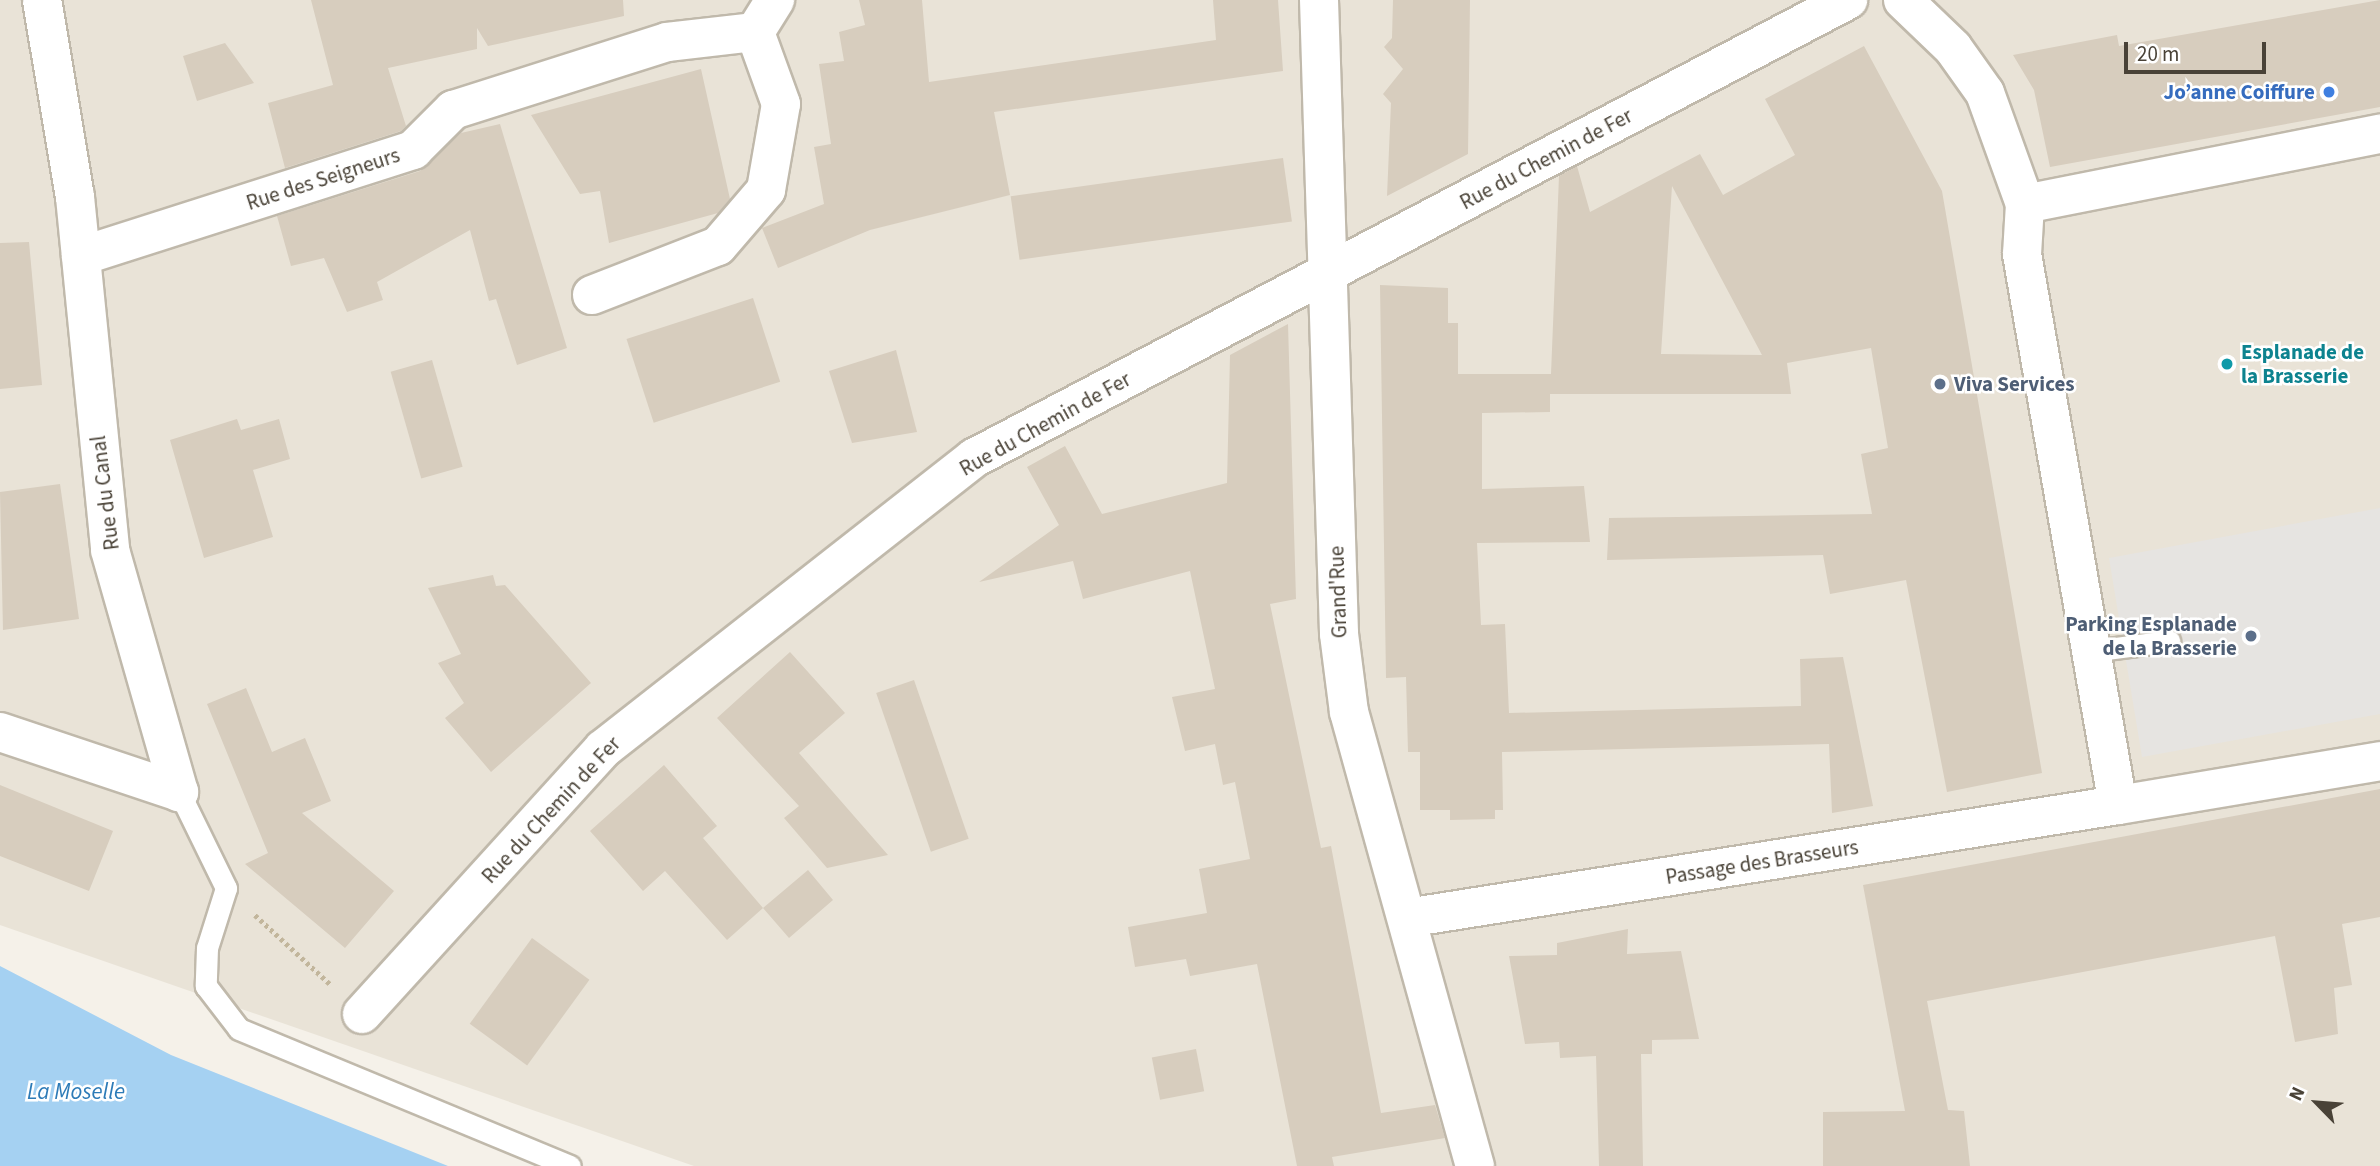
<!DOCTYPE html>
<meta charset="utf-8">
<style>
body{margin:0}
#map{position:relative;width:2380px;height:1166px;overflow:hidden;background:#f5f1e9;font-family:"Source Sans 3",sans-serif}
div>[style]{position:absolute}
.residential>*{inset:0;background:#e9e3d7}
.parking>*{inset:0;background:#e6e4e1}
.water>*{inset:0;background:#a5d1f2}
.building>*{inset:0;background:#d7cdbe;transform-origin:0 0}
.path>*{height:4.5px;margin-top:-2.25px;transform-origin:0;background:repeating-linear-gradient(90deg,#c2b69c 0 3.5px,transparent 0 7px)}
.roads{filter:drop-shadow(2px 0 #c0b9ab) drop-shadow(-2px 0 #c0b9ab) drop-shadow(0 2px #c0b9ab) drop-shadow(0 -2px #c0b9ab)}
.lane>*{height:21px;margin:-10.5px;padding:0 10.5px;transform-origin:10.5px;border-radius:10.5px;background:#fff}
.street>*{height:38px;margin:-19px;padding:0 19px;transform-origin:19px;border-radius:19px;background:#fff}
.dots>*{width:19px;height:19px;translate:-50% -50%;box-sizing:border-box;border:4px solid #fff;border-radius:50%}
span{translate:-50% -50%;white-space:nowrap;text-align:center;line-height:1.15;-webkit-text-stroke:5px #fff;paint-order:stroke}
.shop-label{font-size:21px;color:#366cbe;font-weight:700}
.right{translate:-100% -50%;text-align:right}
.street-label{font-size:21px;color:#494237}
.culture-label{font-size:21px;color:#0d838f;font-weight:700}
.left{translate:0 -50%;text-align:left}
.service-label{font-size:21px;color:#4e5e75;font-weight:700}
.water-label{font-size:23px;color:#2d7bb7;font-style:italic}
.north{position:absolute;left:2282px;top:1068px;width:70px;height:70px;-webkit-text-stroke:5px #fff;paint-order:stroke;rotate:295deg;font-size:19px;font-weight:700;line-height:28px;text-align:center;color:#494237}
.north::after{content:'';display:block;margin:auto;width:24px;height:32px;background:#494237;clip-path:polygon(50% 0,100% 100%,50% 72%,0 100%)}
.scale{position:absolute;left:2124px;top:42px;width:142px;height:32px;box-sizing:border-box;border:4px solid #494237;border-top:0;padding-left:9px;font-size:21px;line-height:24px;white-space:nowrap;color:#494237;-webkit-text-stroke:5px #fff;paint-order:stroke}
</style>
<div id="map">
<div class="residential">
<div style="clip-path:polygon(0 0,2380px 0,2380px 1166px,694px 1166px,0 925px)"></div>
</div>
<div class="parking">
<div style="clip-path:polygon(2380px 508px,2380px 714px,2142px 757px,2109px 558px)"></div>
</div>
<div class="water">
<div style="clip-path:polygon(0 966px,171px 1055px,448px 1166px,0 1166px)"></div>
</div>
<div class="building">
<div style="clip-path:polygon(311px 0,623px 0,624px 16px,488px 46px,477px 28px,477px 49px,388px 68px,406px 126px,401px 131px,285px 168px,268px 103px,333px 85px)"></div>
<div style="clip-path:polygon(859px 0,922px 0,929px 82px,1216px 40px,1213px 0,1278px 0,1283px 71px,994px 112px,1010px 195px,870px 230px,778px 268px,762px 228px,824px 204px,814px 147px,831px 144px,819px 64px,844px 61px,839px 32px,865px 25px)"></div>
<div style="clip-path:polygon(1393px 0,1470px 0,1468px 154px,1387px 196px,1391px 103px,1383px 94px,1403px 69px,1384px 47px,1392px 38px)"></div>
<div style="clip-path:polygon(2380px 0,2380px 107px,2050px 167px,2034px 90px,2013px 55px,2117px 35px,2119px 46px)"></div>
<div style="clip-path:polygon(225px 43px,254px 83px,197px 101px,183px 56px)"></div>
<div style="clip-path:polygon(evenodd,1864px 46px,1942px 191px,2042px 773px,1947px 792px,1906px 580px,1830px 594px,1823px 555px,1607px 560px,1609px 518px,1872px 514px,1861px 454px,1888px 448px,1871px 348px,1787px 363px,1791px 394px,1550px 394px,1550px 412px,1482px 413px,1482px 489px,1584px 486px,1590px 542px,1477px 543px,1481px 625px,1505px 624px,1509px 713px,1801px 706px,1800px 659px,1843px 657px,1873px 806px,1832px 813px,1829px 744px,1502px 752px,1503px 810px,1495px 810px,1495px 819px,1450px 820px,1450px 810px,1420px 810px,1420px 752px,1408px 752px,1406px 677px,1386px 678px,1380px 285px,1448px 288px,1448px 323px,1458px 323px,1458px 374px,1551px 374px,1559px 176px,1577px 166px,1590px 212px,1700px 154px,1723px 195px,1795px 155px,1765px 99px,1864px 46px,1672px 186px,1762px 355px,1661px 354px,1672px 186px)"></div>
<div style="clip-path:polygon(701px 69px,730px 199px,718px 213px,609px 243px,600px 191px,580px 194px,531px 115px)"></div>
<div style="clip-path:polygon(500px 124px,567px 348px,517px 365px,496px 299px,489px 301px,470px 230px,377px 282px,383px 300px,347px 312px,324px 258px,291px 266px,277px 216px,420px 171px,461px 133px)"></div>
<div style="left:1283px;top:158px;width:64px;height:275px;rotate:82deg"></div>
<div style="clip-path:polygon(29px 242px,42px 385px,0 389px,0 243px)"></div>
<div style="left:753px;top:298px;width:88px;height:133px;rotate:72deg"></div>
<div style="clip-path:polygon(1288px 324px,1296px 599px,1270px 604px,1321px 848px,1331px 846px,1381px 1113px,1435px 1105px,1445px 1138px,1332px 1157px,1334px 1166px,1297px 1166px,1257px 964px,1190px 976px,1186px 959px,1135px 967px,1128px 927px,1207px 913px,1199px 869px,1250px 859px,1235px 782px,1223px 785px,1215px 744px,1185px 751px,1172px 697px,1215px 689px,1190px 571px,1083px 599px,1073px 561px,979px 582px,1059px 525px,1027px 467px,1065px 446px,1102px 514px,1227px 483px,1230px 355px)"></div>
<div style="clip-path:polygon(896px 350px,917px 432px,852px 443px,829px 371px)"></div>
<div style="left:432px;top:360px;width:111px;height:43px;rotate:74deg"></div>
<div style="clip-path:polygon(237px 419px,241px 430px,279px 419px,290px 459px,253px 470px,273px 537px,204px 558px,170px 440px)"></div>
<div style="clip-path:polygon(60px 484px,79px 619px,3px 630px,0 492px)"></div>
<div style="clip-path:polygon(493px 575px,496px 586px,505px 585px,591px 683px,491px 772px,445px 718px,464px 703px,438px 663px,461px 654px,428px 588px)"></div>
<div style="clip-path:polygon(790px 652px,845px 713px,799px 753px,888px 855px,827px 868px,784px 818px,799px 806px,717px 718px)"></div>
<div style="left:914px;top:680px;width:168px;height:40px;rotate:71deg"></div>
<div style="clip-path:polygon(246px 688px,272px 752px,305px 738px,331px 801px,302px 813px,394px 891px,345px 948px,245px 864px,268px 853px,207px 704px)"></div>
<div style="clip-path:polygon(664px 765px,717px 826px,703px 838px,763px 908px,808px 870px,833px 900px,789px 938px,763px 908px,727px 940px,665px 871px,643px 891px,590px 831px)"></div>
<div style="clip-path:polygon(0 785px,113px 831px,89px 891px,0 856px)"></div>
<div style="clip-path:polygon(2380px 789px,2380px 917px,2342px 924px,2352px 985px,2334px 988px,2338px 1034px,2295px 1042px,2275px 936px,1927px 1001px,1948px 1110px,1964px 1111px,1970px 1166px,1823px 1166px,1823px 1112px,1905px 1111px,1863px 885px)"></div>
<div style="clip-path:polygon(1628px 929px,1627px 954px,1681px 951px,1699px 1039px,1652px 1040px,1652px 1054px,1641px 1054px,1643px 1166px,1599px 1166px,1596px 1056px,1560px 1058px,1559px 1042px,1525px 1044px,1509px 956px,1557px 955px,1557px 943px)"></div>
<div style="left:532px;top:938px;width:71px;height:106px;rotate:36deg"></div>
<div style="left:1196px;top:1049px;width:43px;height:45px;rotate:79deg"></div>
</div>
<div class="path">
<div style="left:255px;top:915px;width:103px;rotate:42.6deg"></div>
</div>
<div class="roads">
<div class="lane">
<div style="left:2091px;top:651px;width:79px;rotate:-7.3deg"></div>
<div style="left:179px;top:792px;width:107px;rotate:63.9deg"></div>
<div style="left:226px;top:888px;width:63px;rotate:107.6deg"></div>
<div style="left:207px;top:948px;width:38px;rotate:92deg"></div>
<div style="left:206px;top:986px;width:54px;rotate:52.5deg"></div>
<div style="left:239px;top:1029px;width:358px;rotate:22.5deg"></div>
</div>
<div class="street">
<div style="left:42px;top:0;width:200px;rotate:80.5deg"></div>
<div style="left:75px;top:197px;width:355px;rotate:84.3deg"></div>
<div style="left:110px;top:550px;width:252px;rotate:74.1deg"></div>
<div style="left:1319px;top:0;width:634px;rotate:88.19deg"></div>
<div style="left:1339px;top:634px;width:79px;rotate:82.7deg"></div>
<div style="left:1349px;top:712px;width:471px;rotate:74.5deg"></div>
<div style="left:1903px;top:0;width:69px;rotate:43.8deg"></div>
<div style="left:1953px;top:48px;width:55px;rotate:54.6deg"></div>
<div style="left:1985px;top:93px;width:118px;rotate:70.2deg"></div>
<div style="left:2025px;top:204px;width:50px;rotate:93.4deg"></div>
<div style="left:2022px;top:254px;width:559px;rotate:80.12deg"></div>
<div style="left:2118px;top:805px;width:266px;rotate:-9.5deg"></div>
<div style="left:2025px;top:204px;width:362px;rotate:-11.2deg"></div>
<div style="left:81px;top:256px;width:349px;rotate:-17.7deg"></div>
<div style="left:413px;top:150px;width:57px;rotate:-45deg"></div>
<div style="left:453px;top:110px;width:225px;rotate:-17.6deg"></div>
<div style="left:667px;top:42px;width:89px;rotate:-6.5deg"></div>
<div style="left:755px;top:32px;width:38px;rotate:-58deg"></div>
<div style="left:592px;top:295px;width:135px;rotate:-21.3deg"></div>
<div style="left:718px;top:246px;width:74px;rotate:-49.4deg"></div>
<div style="left:766px;top:190px;width:87px;rotate:-80.1deg"></div>
<div style="left:781px;top:104px;width:77px;rotate:-109.9deg"></div>
<div style="left:0;top:732px;width:189px;rotate:18.5deg"></div>
<div style="left:1407px;top:918px;width:720px;rotate:-9.03deg"></div>
<div style="left:362px;top:1014px;width:358px;rotate:-47.7deg"></div>
<div style="left:603px;top:749px;width:472px;rotate:-38.1deg"></div>
<div style="left:974px;top:458px;width:987px;rotate:-27.66deg"></div>
</div>
</div>
<div class="dots">
<div style="left:2329px;top:92px;background:#3f7fe0"></div>
<div style="left:2227px;top:364px;background:#0f9aa8"></div>
<div style="left:1940px;top:384px;background:#5c6f8a"></div>
<div style="left:2251px;top:636px;background:#5c6f8a"></div>
</div>
<div class="shop-label">
<span class="right" style="left:2315px;top:92px">Jo’anne Coiffure</span>
</div>
<div class="street-label">
<span style="left:1546px;top:159px;rotate:-28deg">Rue du Chemin de Fer</span>
<span style="left:323px;top:179px;rotate:-18deg">Rue des Seigneurs</span>
<span style="left:1045px;top:424px;rotate:-29deg">Rue du Chemin de Fer</span>
<span style="left:105px;top:493px;rotate:-97deg">Rue du Canal</span>
<span style="left:1338px;top:592px;rotate:-92deg">Grand'Rue</span>
<span style="left:551px;top:810px;rotate:-47deg">Rue du Chemin de Fer</span>
<span style="left:1762px;top:862px;rotate:-9deg">Passage des Brasseurs</span>
</div>
<div class="culture-label">
<span class="left" style="left:2241px;top:364px">Esplanade de<br>la Brasserie</span>
</div>
<div class="service-label">
<span class="left" style="left:1954px;top:384px">Viva Services</span>
<span class="right" style="left:2237px;top:636px">Parking Esplanade<br>de la Brasserie</span>
</div>
<div class="water-label">
<span style="left:76px;top:1092px">La Moselle</span>
</div>
<div class="north">N</div>
<div class="scale">20 m</div>
</div>
